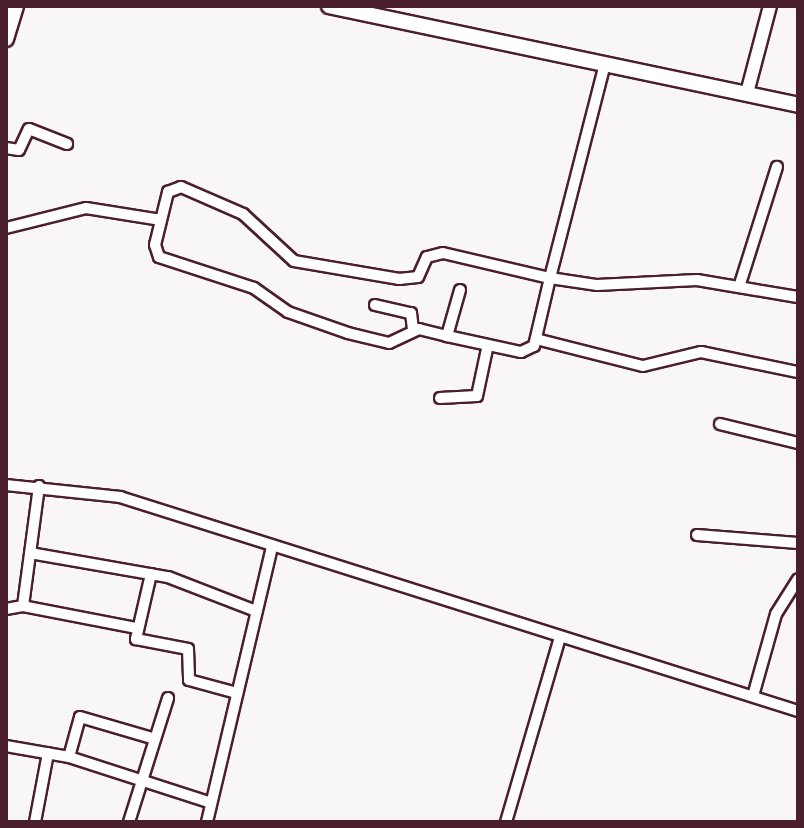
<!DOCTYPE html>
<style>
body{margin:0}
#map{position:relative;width:804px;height:828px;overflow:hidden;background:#f8f6f7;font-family:Mynerve,sans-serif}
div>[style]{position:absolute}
.roads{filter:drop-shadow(2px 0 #4a1f2b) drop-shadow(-2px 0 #4a1f2b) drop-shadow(0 2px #4a1f2b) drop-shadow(0 -2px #4a1f2b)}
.minor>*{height:10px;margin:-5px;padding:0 5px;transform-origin:5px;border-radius:5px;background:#fff}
.tertiary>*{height:12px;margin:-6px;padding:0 6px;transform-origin:6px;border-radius:6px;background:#fff}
.secondary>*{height:14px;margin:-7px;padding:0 7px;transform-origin:7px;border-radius:7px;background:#fff}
span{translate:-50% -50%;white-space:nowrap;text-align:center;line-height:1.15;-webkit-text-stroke:6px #fff;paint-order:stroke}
.frame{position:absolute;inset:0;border:8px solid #4a1f2b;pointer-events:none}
</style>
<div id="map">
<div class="roads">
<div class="minor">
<div style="left:6px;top:148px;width:13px;rotate:9deg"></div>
<div style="left:19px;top:150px;width:23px;rotate:-65deg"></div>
<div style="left:29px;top:129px;width:41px;rotate:21.5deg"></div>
<div style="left:6px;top:228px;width:82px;rotate:-14deg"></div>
<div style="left:86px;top:208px;width:76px;rotate:9.1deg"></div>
<div style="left:740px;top:284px;width:123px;rotate:-72.5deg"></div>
<div style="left:460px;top:290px;width:48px;rotate:105.8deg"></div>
<div style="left:447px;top:336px;width:76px;rotate:12.2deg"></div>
<div style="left:521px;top:352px;width:14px;rotate:-25deg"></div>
<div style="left:534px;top:346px;width:70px;rotate:-76.8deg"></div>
<div style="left:550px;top:278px;width:48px;rotate:8.5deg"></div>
<div style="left:597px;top:285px;width:100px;rotate:-2.9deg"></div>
<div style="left:697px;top:280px;width:102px;rotate:9.6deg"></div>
<div style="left:375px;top:305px;width:37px;rotate:13deg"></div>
<div style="left:411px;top:313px;width:17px;rotate:83deg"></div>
<div style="left:447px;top:336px;width:29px;rotate:-166deg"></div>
<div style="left:419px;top:329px;width:33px;rotate:155deg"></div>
<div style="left:389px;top:343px;width:42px;rotate:-166.3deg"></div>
<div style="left:348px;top:333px;width:64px;rotate:-160.7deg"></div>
<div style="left:288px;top:312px;width:42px;rotate:-144.8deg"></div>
<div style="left:254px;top:288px;width:100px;rotate:-161.9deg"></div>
<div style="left:159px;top:257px;width:13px;rotate:-108deg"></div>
<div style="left:155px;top:245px;width:55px;rotate:-76.2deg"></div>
<div style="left:168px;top:192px;width:14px;rotate:-21deg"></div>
<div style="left:181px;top:187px;width:68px;rotate:23.5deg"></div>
<div style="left:243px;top:214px;width:69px;rotate:42.7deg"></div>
<div style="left:294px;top:261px;width:107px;rotate:9.7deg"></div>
<div style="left:399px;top:279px;width:19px;rotate:-6deg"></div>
<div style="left:418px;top:277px;width:22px;rotate:-66deg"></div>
<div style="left:427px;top:257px;width:16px;rotate:-14deg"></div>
<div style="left:443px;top:253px;width:110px;rotate:13.2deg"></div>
<div style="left:550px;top:278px;width:221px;rotate:-75.6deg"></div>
<div style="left:536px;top:339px;width:110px;rotate:14.2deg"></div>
<div style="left:643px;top:366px;width:60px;rotate:-13.6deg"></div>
<div style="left:701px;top:352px;width:99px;rotate:11.7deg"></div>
<div style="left:440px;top:398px;width:37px;rotate:-3deg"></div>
<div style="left:477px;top:396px;width:48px;rotate:-78deg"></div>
<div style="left:720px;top:424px;width:80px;rotate:13.7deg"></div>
<div style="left:6px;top:485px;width:115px;rotate:6deg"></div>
<div style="left:120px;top:497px;width:711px;rotate:17.52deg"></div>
<div style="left:697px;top:535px;width:101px;rotate:4.5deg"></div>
<div style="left:30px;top:553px;width:140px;rotate:9.9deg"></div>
<div style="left:168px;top:577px;width:94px;rotate:21.1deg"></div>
<div style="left:151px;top:574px;width:67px;rotate:103deg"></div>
<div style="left:136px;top:639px;width:53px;rotate:10.9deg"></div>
<div style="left:188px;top:649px;width:31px;rotate:88deg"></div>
<div style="left:189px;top:680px;width:50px;rotate:15.2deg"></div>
<div style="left:23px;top:606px;width:121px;rotate:-82.4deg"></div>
<div style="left:6px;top:609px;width:17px;rotate:-10deg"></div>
<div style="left:23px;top:606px;width:115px;rotate:11deg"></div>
<div style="left:753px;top:696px;width:85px;rotate:-74.3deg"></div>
<div style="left:776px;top:614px;width:41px;rotate:-57.8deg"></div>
<div style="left:6px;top:746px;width:64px;rotate:9.9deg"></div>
<div style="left:69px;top:757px;width:149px;rotate:17.9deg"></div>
<div style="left:69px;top:757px;width:41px;rotate:-74.6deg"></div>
<div style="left:80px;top:717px;width:78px;rotate:16.3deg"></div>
<div style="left:35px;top:822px;width:70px;rotate:-79.3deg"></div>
<div style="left:129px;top:822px;width:130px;rotate:-72.5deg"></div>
<div style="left:207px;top:822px;width:284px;rotate:-76.7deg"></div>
<div style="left:506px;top:822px;width:193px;rotate:-73.7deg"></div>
</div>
<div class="tertiary">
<div style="left:747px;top:93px;width:90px;rotate:-75.2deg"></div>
</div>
<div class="secondary">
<div style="left:329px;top:6px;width:479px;rotate:11.9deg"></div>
<div style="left:6px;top:39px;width:34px;rotate:-73deg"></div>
</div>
</div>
<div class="frame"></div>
</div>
